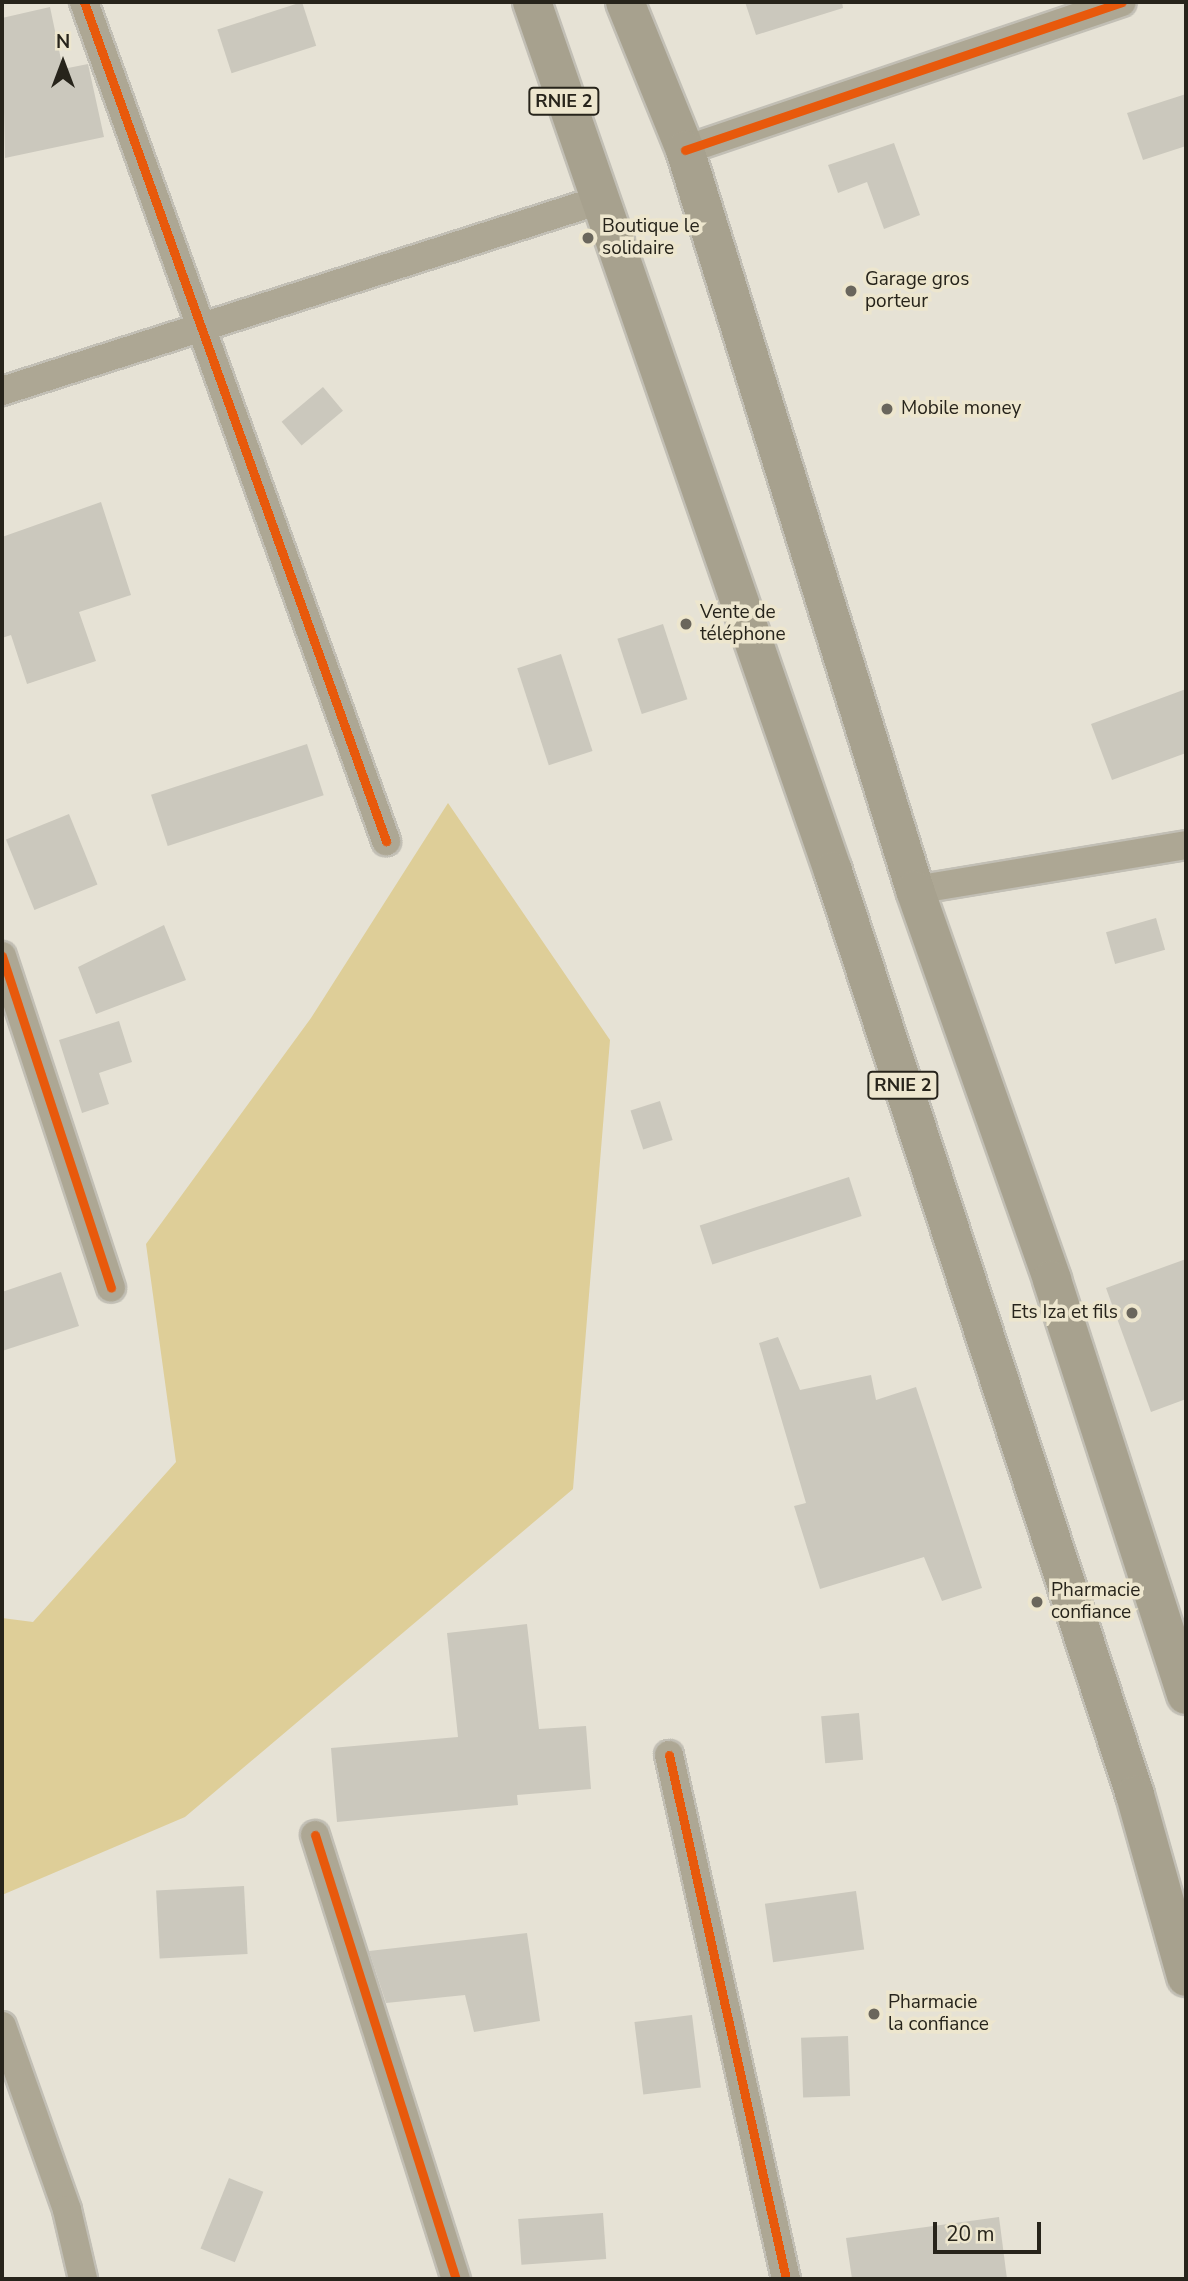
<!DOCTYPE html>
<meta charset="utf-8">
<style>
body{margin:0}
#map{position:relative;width:1188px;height:2281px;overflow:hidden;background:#e6e2d5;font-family:"Nunito Sans",sans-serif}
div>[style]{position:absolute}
.green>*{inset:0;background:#dece98}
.building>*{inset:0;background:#cbc8bd;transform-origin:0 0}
.roads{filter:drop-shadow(2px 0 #c2bfb5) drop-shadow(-2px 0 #c2bfb5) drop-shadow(0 2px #c2bfb5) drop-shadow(0 -2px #c2bfb5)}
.minor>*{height:28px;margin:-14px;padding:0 14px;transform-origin:14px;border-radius:14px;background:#ada794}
.primary>*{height:38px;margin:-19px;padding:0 19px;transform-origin:19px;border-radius:19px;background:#a7a18e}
.cycleway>*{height:9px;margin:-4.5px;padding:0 4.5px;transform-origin:4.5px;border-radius:4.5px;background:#e8590c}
.dots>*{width:19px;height:19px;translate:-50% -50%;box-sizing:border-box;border:4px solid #ede6ce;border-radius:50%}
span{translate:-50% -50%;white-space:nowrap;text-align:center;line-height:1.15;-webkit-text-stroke:7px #ede6ce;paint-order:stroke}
.shield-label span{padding:2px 5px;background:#ede6ce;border:2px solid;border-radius:5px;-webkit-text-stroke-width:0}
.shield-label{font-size:18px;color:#27241b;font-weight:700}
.poi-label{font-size:19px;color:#27241b}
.left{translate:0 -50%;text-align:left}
.right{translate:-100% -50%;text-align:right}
.frame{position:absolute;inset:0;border:4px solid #27241b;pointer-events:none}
.north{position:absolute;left:28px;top:28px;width:70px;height:70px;-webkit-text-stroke:5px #ede6ce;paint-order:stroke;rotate:0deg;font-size:19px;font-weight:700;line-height:28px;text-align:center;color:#27241b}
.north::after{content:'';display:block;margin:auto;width:24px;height:32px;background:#27241b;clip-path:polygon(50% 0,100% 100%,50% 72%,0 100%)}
.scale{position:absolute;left:933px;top:2222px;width:108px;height:32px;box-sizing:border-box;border:4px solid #27241b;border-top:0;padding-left:9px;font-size:21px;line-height:24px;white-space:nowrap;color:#27241b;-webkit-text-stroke:5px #ede6ce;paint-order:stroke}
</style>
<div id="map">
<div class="green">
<div style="clip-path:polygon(448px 803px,610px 1040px,573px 1489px,185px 1817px,2px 1895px,2px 1618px,33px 1622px,176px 1462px,146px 1244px,311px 1018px)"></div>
</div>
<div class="building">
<div style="left:302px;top:2px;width:46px;height:89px;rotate:72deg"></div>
<div style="clip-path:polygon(745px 2px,842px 2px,843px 8px,756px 35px)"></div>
<div style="clip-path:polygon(50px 7px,63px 69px,88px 64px,104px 137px,5px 158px,2px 18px)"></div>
<div style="clip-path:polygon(1186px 94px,1186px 146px,1143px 160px,1127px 113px)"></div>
<div style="clip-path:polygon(894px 143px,920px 215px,884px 229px,867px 182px,838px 193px,828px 165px)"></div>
<div style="left:323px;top:387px;width:31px;height:54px;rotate:50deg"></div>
<div style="clip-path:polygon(101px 502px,131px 595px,79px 612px,96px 661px,27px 684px,11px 635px,2px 638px,2px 537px)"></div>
<div style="left:663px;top:624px;width:79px;height:48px;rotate:72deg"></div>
<div style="left:561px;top:654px;width:102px;height:46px;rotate:72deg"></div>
<div style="clip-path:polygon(1186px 689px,1186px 753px,1112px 780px,1091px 724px)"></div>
<div style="left:307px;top:744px;width:54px;height:164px;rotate:72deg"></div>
<div style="left:69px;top:814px;width:76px;height:68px;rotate:68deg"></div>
<div style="left:1156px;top:918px;width:33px;height:52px;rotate:74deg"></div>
<div style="clip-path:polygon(164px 925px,186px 980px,96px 1014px,78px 967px)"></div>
<div style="clip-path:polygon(119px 1021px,132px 1062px,99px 1073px,109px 1104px,82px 1113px,59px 1040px)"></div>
<div style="left:660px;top:1101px;width:41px;height:31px;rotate:72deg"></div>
<div style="left:849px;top:1177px;width:41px;height:157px;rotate:72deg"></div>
<div style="clip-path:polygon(1186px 1259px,1186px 1399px,1151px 1412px,1106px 1288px)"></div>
<div style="clip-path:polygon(61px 1272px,79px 1326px,2px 1351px,2px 1292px)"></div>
<div style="clip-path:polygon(778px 1337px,800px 1390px,871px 1375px,876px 1400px,916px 1387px,982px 1588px,942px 1601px,924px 1557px,820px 1589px,794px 1506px,806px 1503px,759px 1343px)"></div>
<div style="clip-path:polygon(527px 1624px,539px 1729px,586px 1726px,591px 1789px,517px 1795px,518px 1805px,337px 1822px,331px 1748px,458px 1737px,447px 1633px)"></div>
<div style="left:859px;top:1713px;width:47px;height:38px;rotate:85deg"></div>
<div style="left:244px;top:1886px;width:68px;height:88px;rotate:87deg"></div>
<div style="left:856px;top:1891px;width:59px;height:92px;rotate:82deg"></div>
<div style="clip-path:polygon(527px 1933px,540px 2021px,474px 2032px,465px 1995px,386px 2003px,369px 1951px)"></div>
<div style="left:692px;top:2015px;width:73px;height:58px;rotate:83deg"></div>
<div style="left:848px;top:2036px;width:60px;height:47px;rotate:88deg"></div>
<div style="left:229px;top:2178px;width:37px;height:76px;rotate:22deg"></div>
<div style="left:603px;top:2213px;width:46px;height:85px;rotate:86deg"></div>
<div style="clip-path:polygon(999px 2217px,1007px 2279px,852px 2279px,846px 2238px)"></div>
</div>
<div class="roads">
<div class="minor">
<div style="left:84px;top:2px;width:892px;rotate:70.2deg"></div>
<div style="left:685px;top:150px;width:461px;rotate:-18.7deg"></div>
<div style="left:2px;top:391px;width:625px;rotate:-17.71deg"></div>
<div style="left:915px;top:890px;width:275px;rotate:-9.4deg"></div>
<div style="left:2px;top:956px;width:349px;rotate:71.8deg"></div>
<div style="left:669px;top:1755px;width:537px;rotate:77.41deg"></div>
<div style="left:315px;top:1835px;width:466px;rotate:72.4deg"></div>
<div style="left:2px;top:2026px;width:195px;rotate:70.5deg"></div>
<div style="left:67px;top:2210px;width:71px;rotate:76.9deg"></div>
</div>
<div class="primary">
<div style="left:532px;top:2px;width:920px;rotate:70.9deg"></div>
<div style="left:833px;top:871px;width:972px;rotate:71.9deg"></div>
<div style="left:1135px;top:1795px;width:189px;rotate:74.3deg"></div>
<div style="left:625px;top:2px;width:160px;rotate:67.9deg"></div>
<div style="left:685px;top:150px;width:775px;rotate:72.73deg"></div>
<div style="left:915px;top:890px;width:413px;rotate:70.6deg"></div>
<div style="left:1052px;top:1280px;width:436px;rotate:72.1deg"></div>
</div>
</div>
<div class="cycleway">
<div style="left:84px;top:2px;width:892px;rotate:70.2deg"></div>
<div style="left:685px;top:150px;width:461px;rotate:-18.7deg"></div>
<div style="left:2px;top:956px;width:349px;rotate:71.8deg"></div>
<div style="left:669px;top:1755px;width:537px;rotate:77.41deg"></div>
<div style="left:315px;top:1835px;width:466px;rotate:72.4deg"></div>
</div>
<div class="dots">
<div style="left:588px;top:238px;background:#6a665c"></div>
<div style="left:851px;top:291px;background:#6a665c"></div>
<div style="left:887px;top:409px;background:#6a665c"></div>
<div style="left:686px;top:624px;background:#6a665c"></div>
<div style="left:1132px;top:1313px;background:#6a665c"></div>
<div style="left:1037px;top:1602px;background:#6a665c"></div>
<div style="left:874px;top:2014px;background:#6a665c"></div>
</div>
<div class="shield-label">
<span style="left:564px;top:101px">RNIE 2</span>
<span style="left:903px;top:1085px">RNIE 2</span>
</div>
<div class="poi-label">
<span class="left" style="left:602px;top:238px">Boutique le<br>solidaire</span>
<span class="left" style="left:865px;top:291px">Garage gros<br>porteur</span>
<span class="left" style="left:901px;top:409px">Mobile money</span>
<span class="left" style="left:700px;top:624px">Vente de<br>téléphone</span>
<span class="right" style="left:1118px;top:1313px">Ets Iza et fils</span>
<span class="left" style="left:1051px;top:1602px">Pharmacie<br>confiance</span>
<span class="left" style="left:888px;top:2014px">Pharmacie<br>la confiance</span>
</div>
<div class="frame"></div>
<div class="north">N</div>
<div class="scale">20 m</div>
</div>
